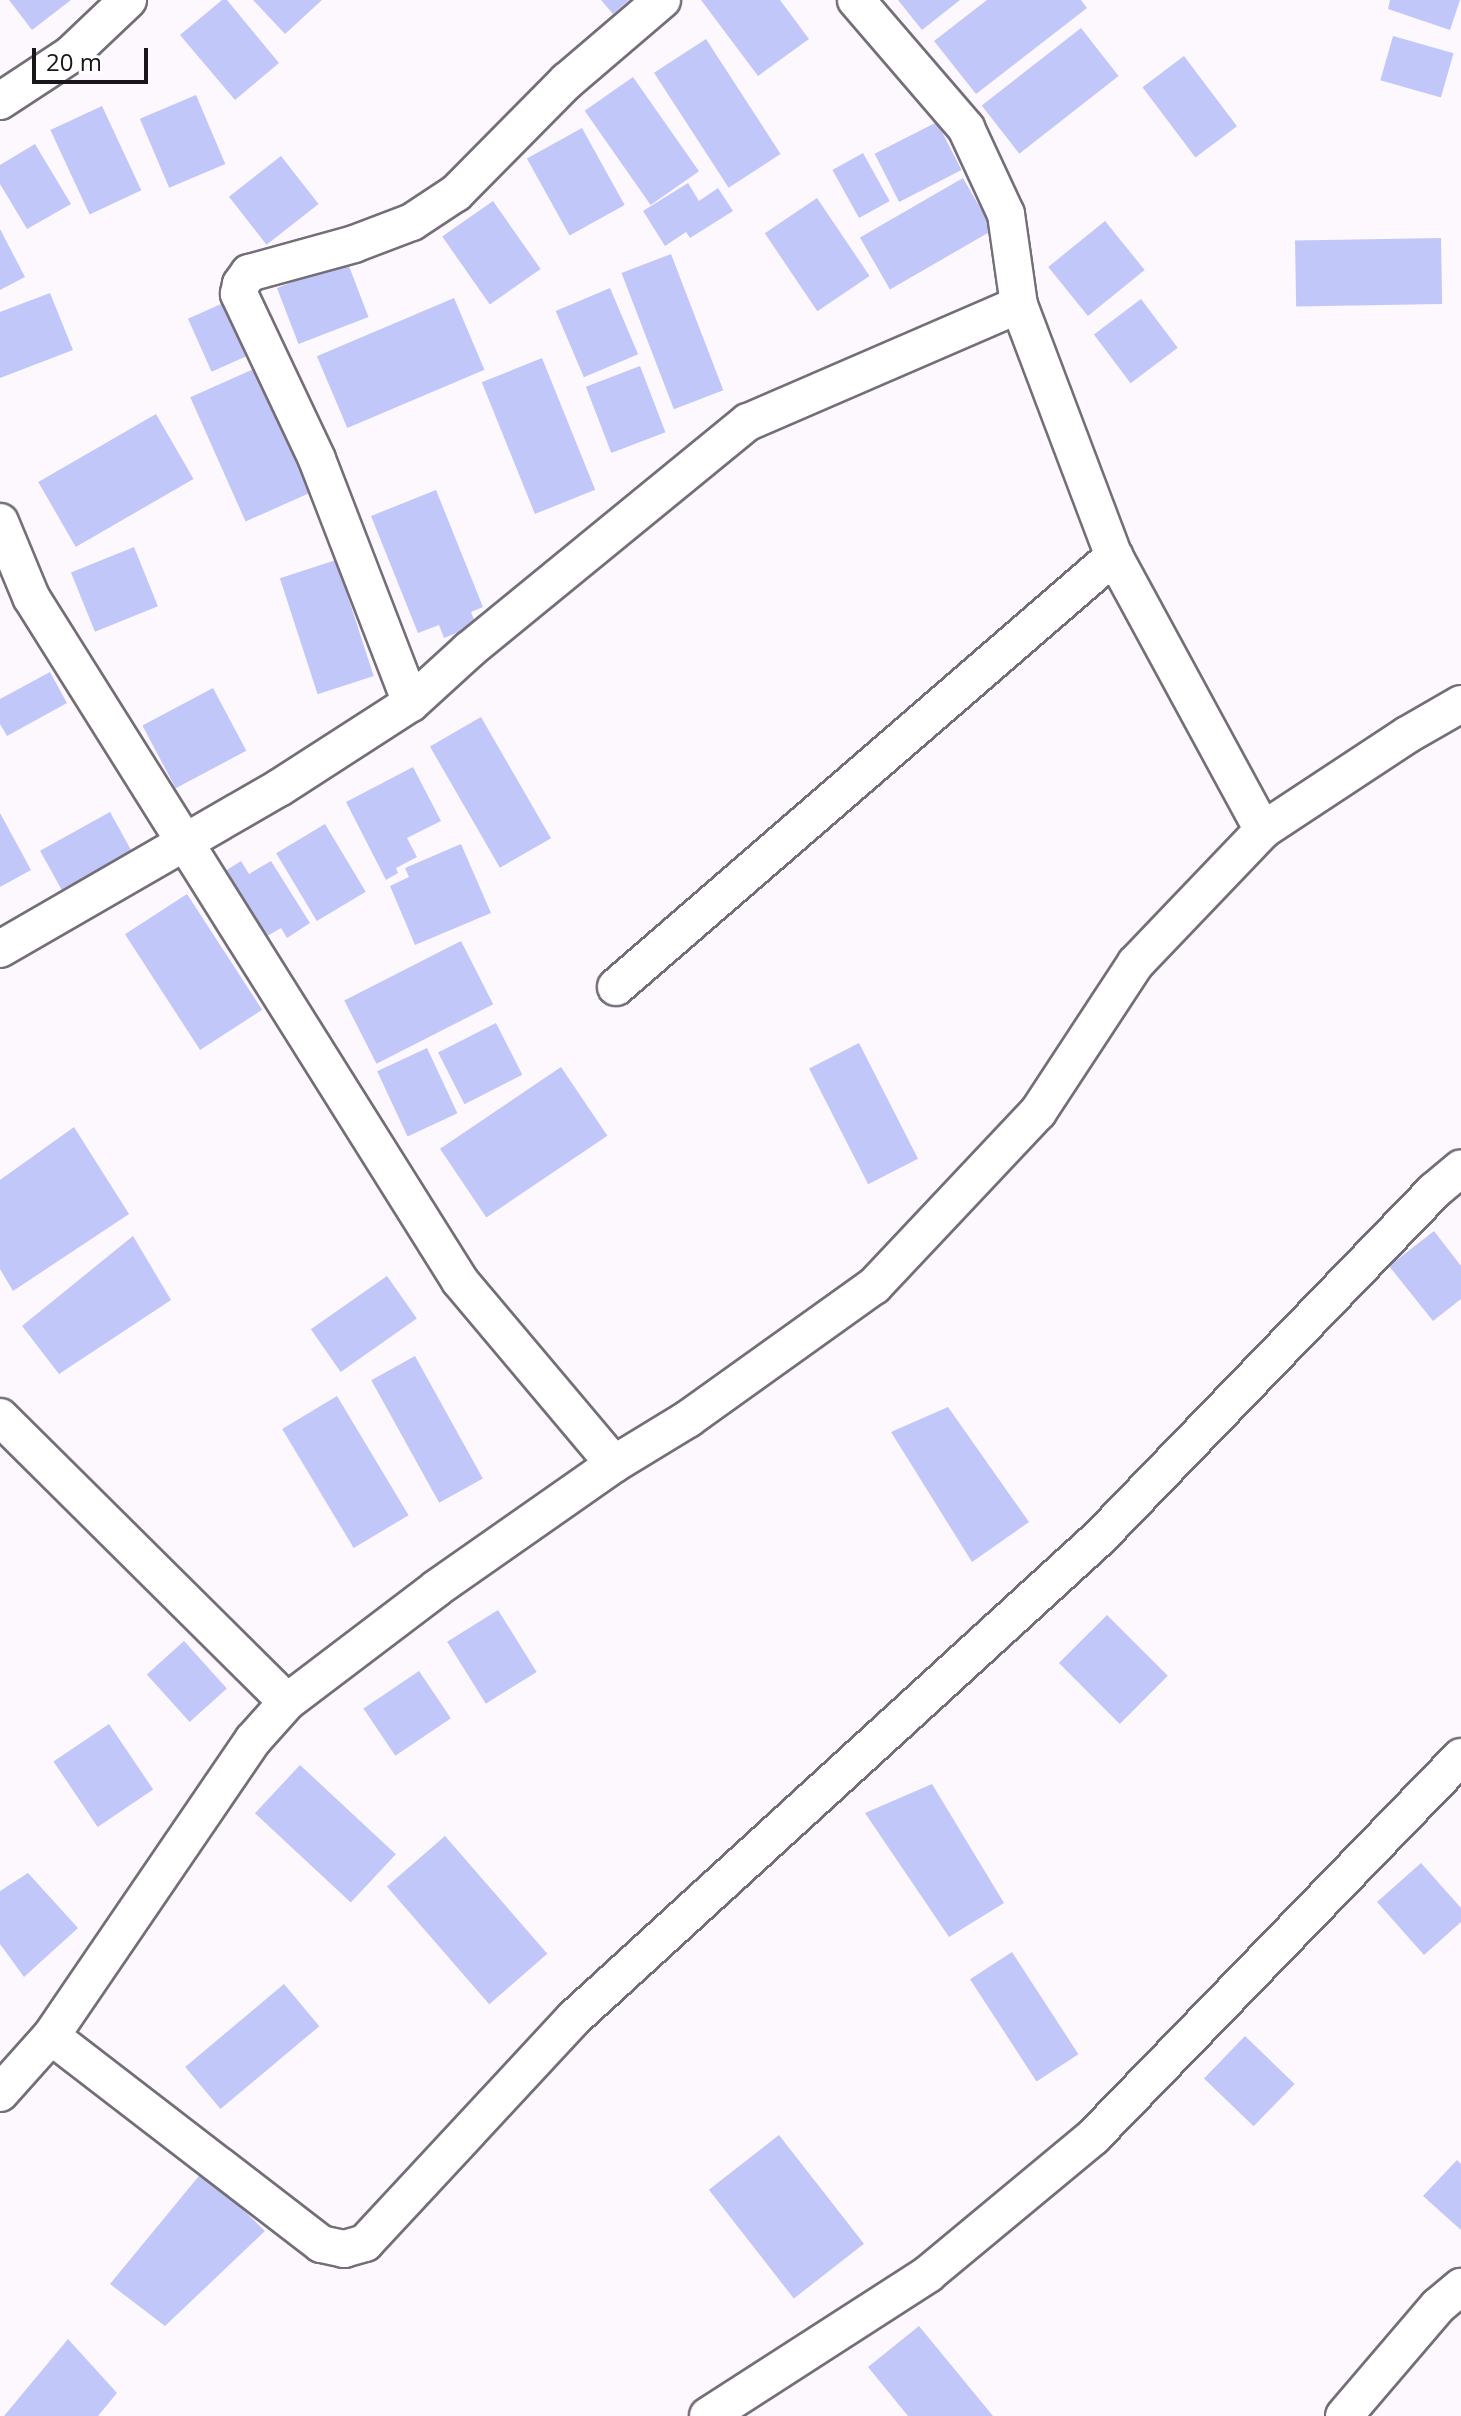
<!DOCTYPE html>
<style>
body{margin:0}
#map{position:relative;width:1461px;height:2416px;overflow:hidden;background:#fcf8fe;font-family:"Open Sans",sans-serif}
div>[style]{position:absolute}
.building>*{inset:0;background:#c1c8f9;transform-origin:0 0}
.roads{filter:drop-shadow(2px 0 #746e78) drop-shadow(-2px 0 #746e78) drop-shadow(0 2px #746e78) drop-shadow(0 -2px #746e78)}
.minor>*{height:36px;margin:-18px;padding:0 18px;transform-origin:18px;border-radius:18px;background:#fff}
span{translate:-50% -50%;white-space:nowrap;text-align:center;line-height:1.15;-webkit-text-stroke:7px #fff;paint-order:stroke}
.scale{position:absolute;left:32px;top:48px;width:116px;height:36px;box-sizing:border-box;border:4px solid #19161a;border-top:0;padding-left:10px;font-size:24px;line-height:28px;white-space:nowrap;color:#19161a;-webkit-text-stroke:6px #fff;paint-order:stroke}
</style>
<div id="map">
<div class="building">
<div style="clip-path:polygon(9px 0,71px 0,32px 30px)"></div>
<div style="clip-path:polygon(222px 0,227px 0,279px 63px,235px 100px,180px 35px)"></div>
<div style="clip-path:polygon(253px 0,322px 0,285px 34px)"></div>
<div style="clip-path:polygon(601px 0,629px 0,613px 14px)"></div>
<div style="clip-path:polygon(701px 0,780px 0,809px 39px,758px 76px)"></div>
<div style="clip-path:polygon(898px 0,960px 0,922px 30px)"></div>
<div style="clip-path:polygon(987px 0,1081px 0,1087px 8px,976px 94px,934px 41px)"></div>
<div style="clip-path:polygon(1390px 0,1460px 0,1450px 30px,1388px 9px)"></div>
<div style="left:1081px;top:28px;width:61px;height:126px;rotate:52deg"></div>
<div style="left:1393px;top:36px;width:63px;height:46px;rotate:16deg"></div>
<div style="left:706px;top:39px;width:137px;height:62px;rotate:57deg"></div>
<div style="left:1184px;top:56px;width:88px;height:52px;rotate:53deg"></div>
<div style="left:633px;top:77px;width:115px;height:59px;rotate:55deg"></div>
<div style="left:196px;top:95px;width:75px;height:61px;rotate:67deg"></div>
<div style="left:102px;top:106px;width:93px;height:57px;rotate:65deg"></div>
<div style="left:937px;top:122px;width:54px;height:70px;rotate:63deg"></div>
<div style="left:582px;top:128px;width:88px;height:63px;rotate:61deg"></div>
<div style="clip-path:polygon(35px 144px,71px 204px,27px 229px,0 184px,0 165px)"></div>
<div style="left:863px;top:153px;width:55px;height:35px;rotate:61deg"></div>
<div style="left:281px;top:156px;width:61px;height:66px;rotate:52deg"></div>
<div style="left:963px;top:178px;width:60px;height:119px;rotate:60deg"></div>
<div style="clip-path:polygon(688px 183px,699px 201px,718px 188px,733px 211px,690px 238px,686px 232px,665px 246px,643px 211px)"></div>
<div style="left:817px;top:198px;width:94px;height:63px;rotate:56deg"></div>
<div style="left:493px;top:201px;width:83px;height:62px;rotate:55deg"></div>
<div style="left:1105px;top:221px;width:63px;height:73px;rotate:51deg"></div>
<div style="clip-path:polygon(0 229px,25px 277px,0 290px)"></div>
<div style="left:1441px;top:238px;width:66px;height:146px;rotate:89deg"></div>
<div style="left:671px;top:254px;width:146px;height:53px;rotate:69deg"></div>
<div style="left:347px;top:261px;width:60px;height:75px;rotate:69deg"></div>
<div style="left:610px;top:288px;width:72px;height:59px;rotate:67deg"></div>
<div style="clip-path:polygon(50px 293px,73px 350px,0 378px,0 312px)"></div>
<div style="left:454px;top:298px;width:78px;height:149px;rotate:67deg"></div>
<div style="left:1141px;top:299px;width:61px;height:59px;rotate:53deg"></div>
<div style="left:230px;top:300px;width:58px;height:46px;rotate:66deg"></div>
<div style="left:542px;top:358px;width:142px;height:65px;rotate:68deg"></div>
<div style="left:640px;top:366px;width:71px;height:58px;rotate:69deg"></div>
<div style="left:256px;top:368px;width:136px;height:72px;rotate:66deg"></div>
<div style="left:156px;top:414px;width:75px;height:136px;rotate:60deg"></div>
<div style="clip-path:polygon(436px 490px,483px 607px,471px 612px,476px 625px,444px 638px,439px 625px,418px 633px,371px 516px)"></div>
<div style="left:134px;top:547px;width:64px;height:68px;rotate:68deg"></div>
<div style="left:336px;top:560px;width:122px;height:59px;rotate:72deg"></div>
<div style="clip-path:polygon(50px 672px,67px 703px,7px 736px,0 724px,0 699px)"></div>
<div style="left:213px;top:688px;width:71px;height:80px;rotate:62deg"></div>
<div style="left:481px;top:717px;width:140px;height:59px;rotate:60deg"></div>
<div style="clip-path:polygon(413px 767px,441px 821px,407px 838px,417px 857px,396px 868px,398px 873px,386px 880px,346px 802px)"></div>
<div style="left:110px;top:812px;width:48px;height:80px;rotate:61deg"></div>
<div style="clip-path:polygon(0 813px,31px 870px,0 887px)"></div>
<div style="left:325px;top:824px;width:79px;height:57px;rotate:59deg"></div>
<div style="clip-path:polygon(461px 844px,491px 913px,415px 945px,390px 886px,409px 877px,405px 868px)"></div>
<div style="clip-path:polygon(241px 861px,249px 874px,271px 861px,310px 923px,287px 938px,281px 928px,262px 939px,222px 873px)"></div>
<div style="left:187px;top:894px;width:138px;height:74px;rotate:57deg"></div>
<div style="left:461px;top:941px;width:71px;height:131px;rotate:63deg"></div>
<div style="left:496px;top:1023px;width:58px;height:65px;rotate:63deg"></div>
<div style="left:859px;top:1043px;width:130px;height:56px;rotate:63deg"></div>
<div style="left:427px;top:1048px;width:72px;height:55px;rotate:65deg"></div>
<div style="left:561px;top:1067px;width:83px;height:146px;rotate:56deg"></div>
<div style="clip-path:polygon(74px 1127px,129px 1214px,13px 1291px,0 1269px,0 1180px)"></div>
<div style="clip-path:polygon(1434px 1231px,1461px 1266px,1461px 1299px,1433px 1321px,1389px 1266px)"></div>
<div style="clip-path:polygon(133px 1236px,171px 1300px,59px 1374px,22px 1326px)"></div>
<div style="left:387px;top:1276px;width:52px;height:93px;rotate:55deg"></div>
<div style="left:415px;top:1356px;width:140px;height:50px;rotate:61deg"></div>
<div style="left:337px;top:1396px;width:139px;height:64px;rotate:59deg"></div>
<div style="clip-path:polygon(948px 1407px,1029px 1522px,972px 1562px,891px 1432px)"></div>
<div style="left:498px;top:1610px;width:73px;height:60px;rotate:58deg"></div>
<div style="left:1107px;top:1615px;width:86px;height:68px;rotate:45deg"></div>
<div style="left:184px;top:1641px;width:64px;height:50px;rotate:48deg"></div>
<div style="left:419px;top:1671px;width:57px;height:67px;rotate:56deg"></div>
<div style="left:109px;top:1724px;width:79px;height:67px;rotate:56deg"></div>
<div style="left:300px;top:1765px;width:131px;height:66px;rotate:43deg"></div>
<div style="clip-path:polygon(932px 1784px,1004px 1903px,949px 1937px,865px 1813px)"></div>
<div style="left:445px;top:1836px;width:156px;height:77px;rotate:49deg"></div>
<div style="clip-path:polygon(1421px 1863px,1461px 1908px,1461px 1922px,1424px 1955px,1377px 1902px)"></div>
<div style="clip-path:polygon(28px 1873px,78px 1928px,24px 1977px,0 1944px,0 1891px)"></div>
<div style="left:1012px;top:1952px;width:122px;height:50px;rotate:57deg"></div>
<div style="left:284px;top:1984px;width:55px;height:129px;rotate:50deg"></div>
<div style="left:1245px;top:2036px;width:69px;height:59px;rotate:44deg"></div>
<div style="left:779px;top:2135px;width:138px;height:89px;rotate:52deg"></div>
<div style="clip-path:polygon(1457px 2160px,1461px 2164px,1461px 2230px,1423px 2196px)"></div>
<div style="clip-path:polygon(203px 2171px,265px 2231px,165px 2326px,110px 2284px)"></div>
<div style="clip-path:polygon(919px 2326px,993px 2416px,908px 2416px,868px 2367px)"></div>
<div style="clip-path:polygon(68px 2339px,117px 2393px,98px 2416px,4px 2416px)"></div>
</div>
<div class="roads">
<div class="minor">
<div style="left:856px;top:0;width:169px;rotate:49.3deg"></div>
<div style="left:966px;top:128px;width:95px;rotate:65.1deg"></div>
<div style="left:1006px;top:214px;width:92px;rotate:81.9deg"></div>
<div style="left:1019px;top:305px;width:268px;rotate:69.3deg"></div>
<div style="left:1114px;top:556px;width:312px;rotate:61.5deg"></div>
<div style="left:1263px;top:830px;width:173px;rotate:-33.4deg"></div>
<div style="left:1407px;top:735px;width:62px;rotate:-29.9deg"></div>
<div style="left:0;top:101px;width:84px;rotate:-33.3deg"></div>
<div style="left:70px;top:55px;width:80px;rotate:-43.5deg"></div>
<div style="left:0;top:522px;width:81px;rotate:67.5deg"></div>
<div style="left:31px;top:597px;width:807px;rotate:57.9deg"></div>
<div style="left:460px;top:1281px;width:239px;rotate:49.9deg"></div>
<div style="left:411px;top:703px;width:261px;rotate:-111.1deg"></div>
<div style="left:317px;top:459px;width:183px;rotate:-115.3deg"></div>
<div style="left:239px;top:294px;width:10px;rotate:-79deg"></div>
<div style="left:241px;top:284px;width:14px;rotate:-54deg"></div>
<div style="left:249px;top:273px;width:109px;rotate:-15.4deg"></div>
<div style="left:354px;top:244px;width:62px;rotate:-20.8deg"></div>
<div style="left:412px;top:222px;width:53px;rotate:-33.4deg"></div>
<div style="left:456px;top:193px;width:158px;rotate:-45.3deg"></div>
<div style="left:567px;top:81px;width:125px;rotate:-40.5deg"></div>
<div style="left:0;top:949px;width:322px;rotate:-30deg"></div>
<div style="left:279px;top:788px;width:157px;rotate:-32.8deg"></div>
<div style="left:411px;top:703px;width:79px;rotate:-42.4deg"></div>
<div style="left:469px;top:650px;width:360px;rotate:-39.3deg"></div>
<div style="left:748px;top:422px;width:295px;rotate:-23.4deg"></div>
<div style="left:616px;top:987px;width:659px;rotate:-40.87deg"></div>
<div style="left:0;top:1417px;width:404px;rotate:44.8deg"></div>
<div style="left:51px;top:2036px;width:341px;rotate:37.6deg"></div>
<div style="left:321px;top:2244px;width:24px;rotate:12deg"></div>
<div style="left:344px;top:2249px;width:22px;rotate:-16deg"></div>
<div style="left:365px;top:2243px;width:307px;rotate:-47.1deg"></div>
<div style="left:574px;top:2018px;width:713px;rotate:-42.44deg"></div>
<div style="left:1100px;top:1537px;width:481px;rotate:-46deg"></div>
<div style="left:1434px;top:1191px;width:35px;rotate:-40deg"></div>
<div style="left:0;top:2093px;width:76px;rotate:-48.2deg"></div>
<div style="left:51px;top:2036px;width:358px;rotate:-55.7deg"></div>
<div style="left:253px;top:1740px;width:51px;rotate:-48.2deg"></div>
<div style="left:287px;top:1702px;width:188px;rotate:-37.2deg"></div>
<div style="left:437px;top:1588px;width:216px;rotate:-35deg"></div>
<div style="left:614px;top:1464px;width:87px;rotate:-31.3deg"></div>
<div style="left:688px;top:1419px;width:229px;rotate:-35.6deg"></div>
<div style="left:874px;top:1286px;width:239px;rotate:-46.7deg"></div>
<div style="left:1038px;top:1112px;width:178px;rotate:-56.7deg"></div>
<div style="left:1136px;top:963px;width:184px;rotate:-46.3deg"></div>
<div style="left:708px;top:2416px;width:262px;rotate:-32.8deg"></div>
<div style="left:928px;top:2274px;width:214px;rotate:-39.7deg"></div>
<div style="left:1093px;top:2137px;width:529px;rotate:-45.92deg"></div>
<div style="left:1344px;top:2416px;width:145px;rotate:-49.5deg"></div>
<div style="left:1438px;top:2306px;width:30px;rotate:-40deg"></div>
</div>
</div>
<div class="scale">20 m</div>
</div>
